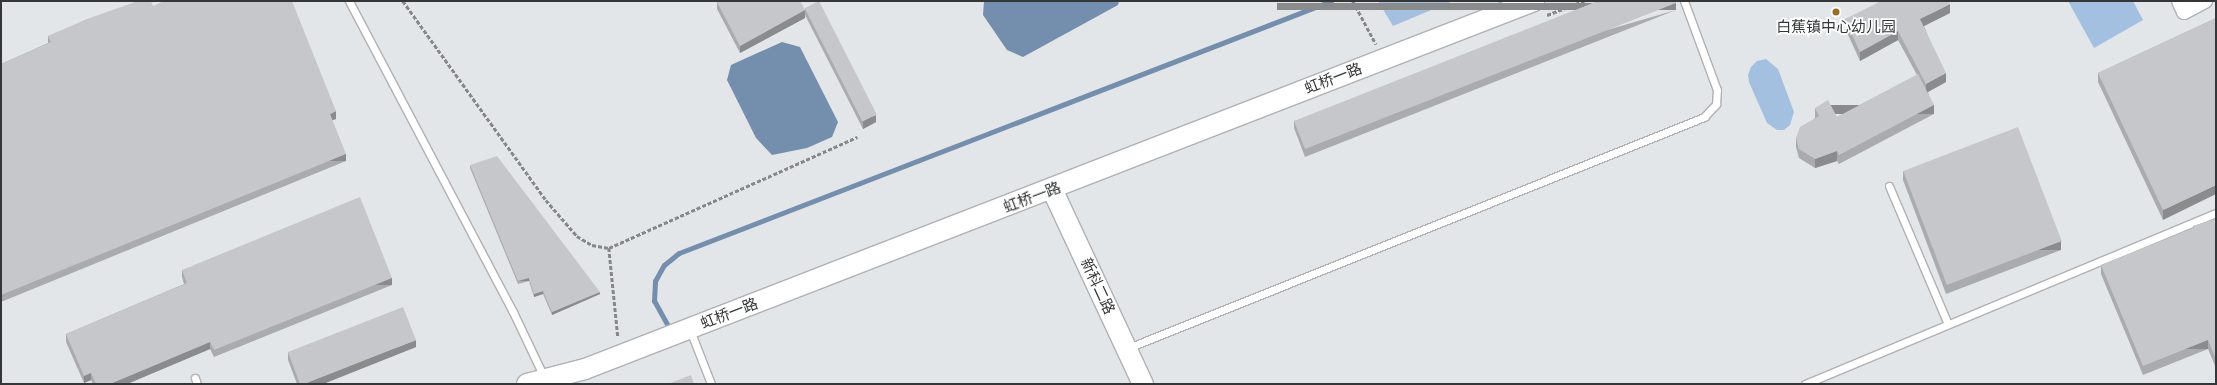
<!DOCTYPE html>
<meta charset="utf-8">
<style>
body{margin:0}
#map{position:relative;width:2217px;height:385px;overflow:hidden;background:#e3e6e8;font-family:"Exo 2","Noto Sans SC",sans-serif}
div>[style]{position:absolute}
.green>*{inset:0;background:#a4c0e0}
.water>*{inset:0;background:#748ead}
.stream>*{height:5px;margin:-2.5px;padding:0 2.5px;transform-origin:2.5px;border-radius:2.5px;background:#748ead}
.path>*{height:2.5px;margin-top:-1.25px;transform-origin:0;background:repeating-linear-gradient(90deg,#858788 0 4px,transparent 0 6px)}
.roads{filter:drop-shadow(1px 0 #afb1b4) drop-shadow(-1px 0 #afb1b4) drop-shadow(0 1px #afb1b4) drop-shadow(0 -1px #afb1b4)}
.lane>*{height:7px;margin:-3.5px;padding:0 3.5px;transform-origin:3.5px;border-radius:3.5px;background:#fff}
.street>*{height:14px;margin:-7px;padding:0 7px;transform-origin:7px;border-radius:7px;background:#fff}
.secondary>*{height:20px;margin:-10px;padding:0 10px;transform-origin:10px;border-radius:10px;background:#fff}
.wall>*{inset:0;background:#a9abae}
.shaded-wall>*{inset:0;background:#8a8b8d;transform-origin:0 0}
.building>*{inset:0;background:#c5c7ca;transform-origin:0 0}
.dots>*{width:11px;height:11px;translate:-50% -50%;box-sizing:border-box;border:2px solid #fff;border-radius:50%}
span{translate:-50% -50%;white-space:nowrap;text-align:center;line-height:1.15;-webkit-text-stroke:3.5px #fff;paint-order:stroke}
.poi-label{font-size:15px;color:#353637}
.street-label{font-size:15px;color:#353637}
.frame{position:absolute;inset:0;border:2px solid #353637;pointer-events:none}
</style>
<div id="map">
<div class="green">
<div style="clip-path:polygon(1378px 1px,1453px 1px,1393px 26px)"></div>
<div style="clip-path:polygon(2068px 1px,2133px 1px,2143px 20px,2094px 48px)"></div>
<div style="clip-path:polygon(1766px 59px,1778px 69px,1794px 112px,1790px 125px,1784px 130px,1777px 130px,1767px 123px,1749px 82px,1748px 75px,1751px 67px,1757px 61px)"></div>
</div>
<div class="water">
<div style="clip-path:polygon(984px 1px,1119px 1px,1118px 5px,1023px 57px,1007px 50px,983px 15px)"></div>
<div style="clip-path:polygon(782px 42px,800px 47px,838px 122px,832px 137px,807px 148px,772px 155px,756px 138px,727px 80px,731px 65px)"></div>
</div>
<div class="stream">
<div style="left:667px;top:324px;width:26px;rotate:-119deg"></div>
<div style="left:654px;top:301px;width:20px;rotate:-87deg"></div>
<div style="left:655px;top:281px;width:18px;rotate:-61deg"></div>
<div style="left:664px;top:265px;width:19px;rotate:-39deg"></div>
<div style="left:679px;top:253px;width:699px;rotate:-21.13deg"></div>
</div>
<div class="path">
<div style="left:403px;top:1px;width:245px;rotate:54.3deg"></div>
<div style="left:546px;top:200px;width:48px;rotate:49.3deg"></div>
<div style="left:577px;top:236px;width:17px;rotate:31deg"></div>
<div style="left:592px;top:245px;width:17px;rotate:10deg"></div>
<div style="left:609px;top:248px;width:272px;rotate:-24.1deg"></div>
<div style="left:1353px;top:1px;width:49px;rotate:61.9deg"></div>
<div style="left:1547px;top:15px;width:40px;rotate:-21deg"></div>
<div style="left:609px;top:248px;width:89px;rotate:84.2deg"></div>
</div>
<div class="roads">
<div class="lane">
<div style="left:349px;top:1px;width:352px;rotate:62.2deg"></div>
<div style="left:513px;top:312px;width:72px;rotate:64.5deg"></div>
<div style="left:1889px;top:186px;width:150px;rotate:66.9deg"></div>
<div style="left:690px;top:330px;width:58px;rotate:68.7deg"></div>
<div style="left:1128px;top:348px;width:621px;rotate:-21.85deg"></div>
<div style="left:1704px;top:117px;width:18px;rotate:-47deg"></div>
<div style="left:1716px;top:104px;width:14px;rotate:-86deg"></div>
<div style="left:1717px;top:90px;width:95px;rotate:-110.3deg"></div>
<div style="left:195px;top:378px;width:6px;rotate:72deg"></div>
<div style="left:1805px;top:384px;width:445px;rotate:-22.6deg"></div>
</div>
<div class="street">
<div style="left:2179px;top:1px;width:12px;rotate:66deg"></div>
<div style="left:2184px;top:12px;width:24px;rotate:-28deg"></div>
</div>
<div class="secondary">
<div style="left:1052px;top:189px;width:215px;rotate:65deg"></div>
<div style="left:527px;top:384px;width:60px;rotate:-14.5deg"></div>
<div style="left:585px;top:369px;width:1018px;rotate:-21.2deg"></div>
</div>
</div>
<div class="wall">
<div style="clip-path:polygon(717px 2px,805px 10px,805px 8px,876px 122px,863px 129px,805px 15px,805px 18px,740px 53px,717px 9px)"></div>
<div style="clip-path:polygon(153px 6px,336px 119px,332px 120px,346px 161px,1px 302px,1px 64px,48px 43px,48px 36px)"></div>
<div style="clip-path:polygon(1676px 10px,1305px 157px,1294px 128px,1294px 121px)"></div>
<div style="clip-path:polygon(1950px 13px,1924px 26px,1946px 82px,1928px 92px,1934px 114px,1839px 164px,1837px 161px,1815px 168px,1799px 158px,1796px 147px,1796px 138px,1815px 118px,1815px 108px,1837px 117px,1917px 75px,1898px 40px,1860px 61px,1845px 28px,1845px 19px)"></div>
<div style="clip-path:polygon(2216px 18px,2163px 220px,2098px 82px,2098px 73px)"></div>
<div style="clip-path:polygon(470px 165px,600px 294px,552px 315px,543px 294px,534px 297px,529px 281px,518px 284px,470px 168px)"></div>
<div style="clip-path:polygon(1903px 171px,2061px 250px,1946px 294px,1903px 180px)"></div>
<div style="clip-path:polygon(2216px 219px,2216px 368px,2208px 349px,2143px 375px,2101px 274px,2101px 265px,2193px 229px,2193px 226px)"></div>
<div style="clip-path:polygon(182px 270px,392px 285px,214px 357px,210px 349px,127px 384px,93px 384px,91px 380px,84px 383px,66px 342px,66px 334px,184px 284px,182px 277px)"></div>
<div style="clip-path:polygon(416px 347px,323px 384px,297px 384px,288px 360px,288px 352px)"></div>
</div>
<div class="shaded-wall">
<div style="left:1676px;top:3px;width:7px;height:399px;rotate:90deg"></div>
<div style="clip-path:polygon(1950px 4px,1950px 13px,1920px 28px,1920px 19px)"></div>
<div style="clip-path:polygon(805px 10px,805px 18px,740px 53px,740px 46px)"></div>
<div style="clip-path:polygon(1898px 31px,1898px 40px,1860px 61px,1860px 52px)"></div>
<div style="clip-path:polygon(1946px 73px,1946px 82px,1926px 93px,1926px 84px)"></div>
<div style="left:1934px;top:105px;width:9px;height:107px;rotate:90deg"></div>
<div style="clip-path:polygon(336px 111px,336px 119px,330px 121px,330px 114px)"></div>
<div style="clip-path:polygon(876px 115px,876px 122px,863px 129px,863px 121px)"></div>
<div style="clip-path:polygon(1837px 151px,1837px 161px,1815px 168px,1815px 159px)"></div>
<div style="left:346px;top:154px;width:7px;height:373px;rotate:90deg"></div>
<div style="clip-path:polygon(2216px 185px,2216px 194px,2163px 220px,2163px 210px)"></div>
<div style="left:2061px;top:241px;width:9px;height:123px;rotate:90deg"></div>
<div style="left:392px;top:278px;width:7px;height:192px;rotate:90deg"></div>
<div style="left:529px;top:278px;width:3px;height:11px;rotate:90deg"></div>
<div style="clip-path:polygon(543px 291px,543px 294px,534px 297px,534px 294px)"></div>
<div style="clip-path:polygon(600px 292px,600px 294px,552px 315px,552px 312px)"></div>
<div style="clip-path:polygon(416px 340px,416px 347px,323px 384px,304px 384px)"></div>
<div style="left:2208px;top:340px;width:9px;height:70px;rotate:90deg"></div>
<div style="clip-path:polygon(210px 342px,210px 349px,127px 384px,110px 384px)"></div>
<div style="clip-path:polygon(91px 373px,91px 380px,84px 383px,84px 376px)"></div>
</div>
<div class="building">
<div style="clip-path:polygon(138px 1px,151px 1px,153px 6px,164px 1px,292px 1px,336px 111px,330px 114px,346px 154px,1px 295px,1px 64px,51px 42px,48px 36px,87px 19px)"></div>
<div style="clip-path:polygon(718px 1px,800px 1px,805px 10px,740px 46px,717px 2px)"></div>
<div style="left:819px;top:1px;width:127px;height:16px;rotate:63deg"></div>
<div style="clip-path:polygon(1598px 1px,1675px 1px,1676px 3px,1305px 149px,1294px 121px)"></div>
<div style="clip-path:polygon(1881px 1px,1948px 1px,1950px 4px,1920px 19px,1946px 73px,1926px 84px,1898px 31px,1860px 52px,1845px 19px)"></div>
<div style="clip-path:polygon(2216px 18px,2216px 185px,2163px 210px,2098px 73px)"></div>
<div style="clip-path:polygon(1918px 74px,1934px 105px,1839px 155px,1837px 151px,1815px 159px,1799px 149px,1796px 138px,1800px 127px,1819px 116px,1815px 108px,1828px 100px,1837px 117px)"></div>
<div style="left:2018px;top:127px;width:122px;height:123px;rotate:69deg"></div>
<div style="clip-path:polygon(497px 156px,600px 292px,552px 312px,543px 291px,534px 294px,529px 278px,518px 281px,470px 165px)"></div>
<div style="clip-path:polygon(360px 197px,392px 278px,214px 350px,210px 342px,110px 384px,96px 384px,91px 373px,84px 376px,66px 334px,187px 283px,182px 270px)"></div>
<div style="clip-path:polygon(2216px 219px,2216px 359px,2208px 340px,2143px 366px,2101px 265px,2194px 228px,2193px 226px)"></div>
<div style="clip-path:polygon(403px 307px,416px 340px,304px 384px,300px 384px,288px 352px)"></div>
<div style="clip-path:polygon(691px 375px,694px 384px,668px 384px)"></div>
</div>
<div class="dots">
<div style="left:1836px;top:12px;background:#9e6c21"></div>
</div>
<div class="poi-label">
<span style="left:1836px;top:27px">白蕉镇中心幼儿园</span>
</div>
<div class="street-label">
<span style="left:1333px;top:78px;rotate:-21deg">虹桥一路</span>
<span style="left:1032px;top:197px;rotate:-21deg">虹桥一路</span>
<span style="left:1098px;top:286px;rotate:65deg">新科二路</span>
<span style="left:729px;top:313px;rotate:-21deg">虹桥一路</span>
</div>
<div class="frame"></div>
</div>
